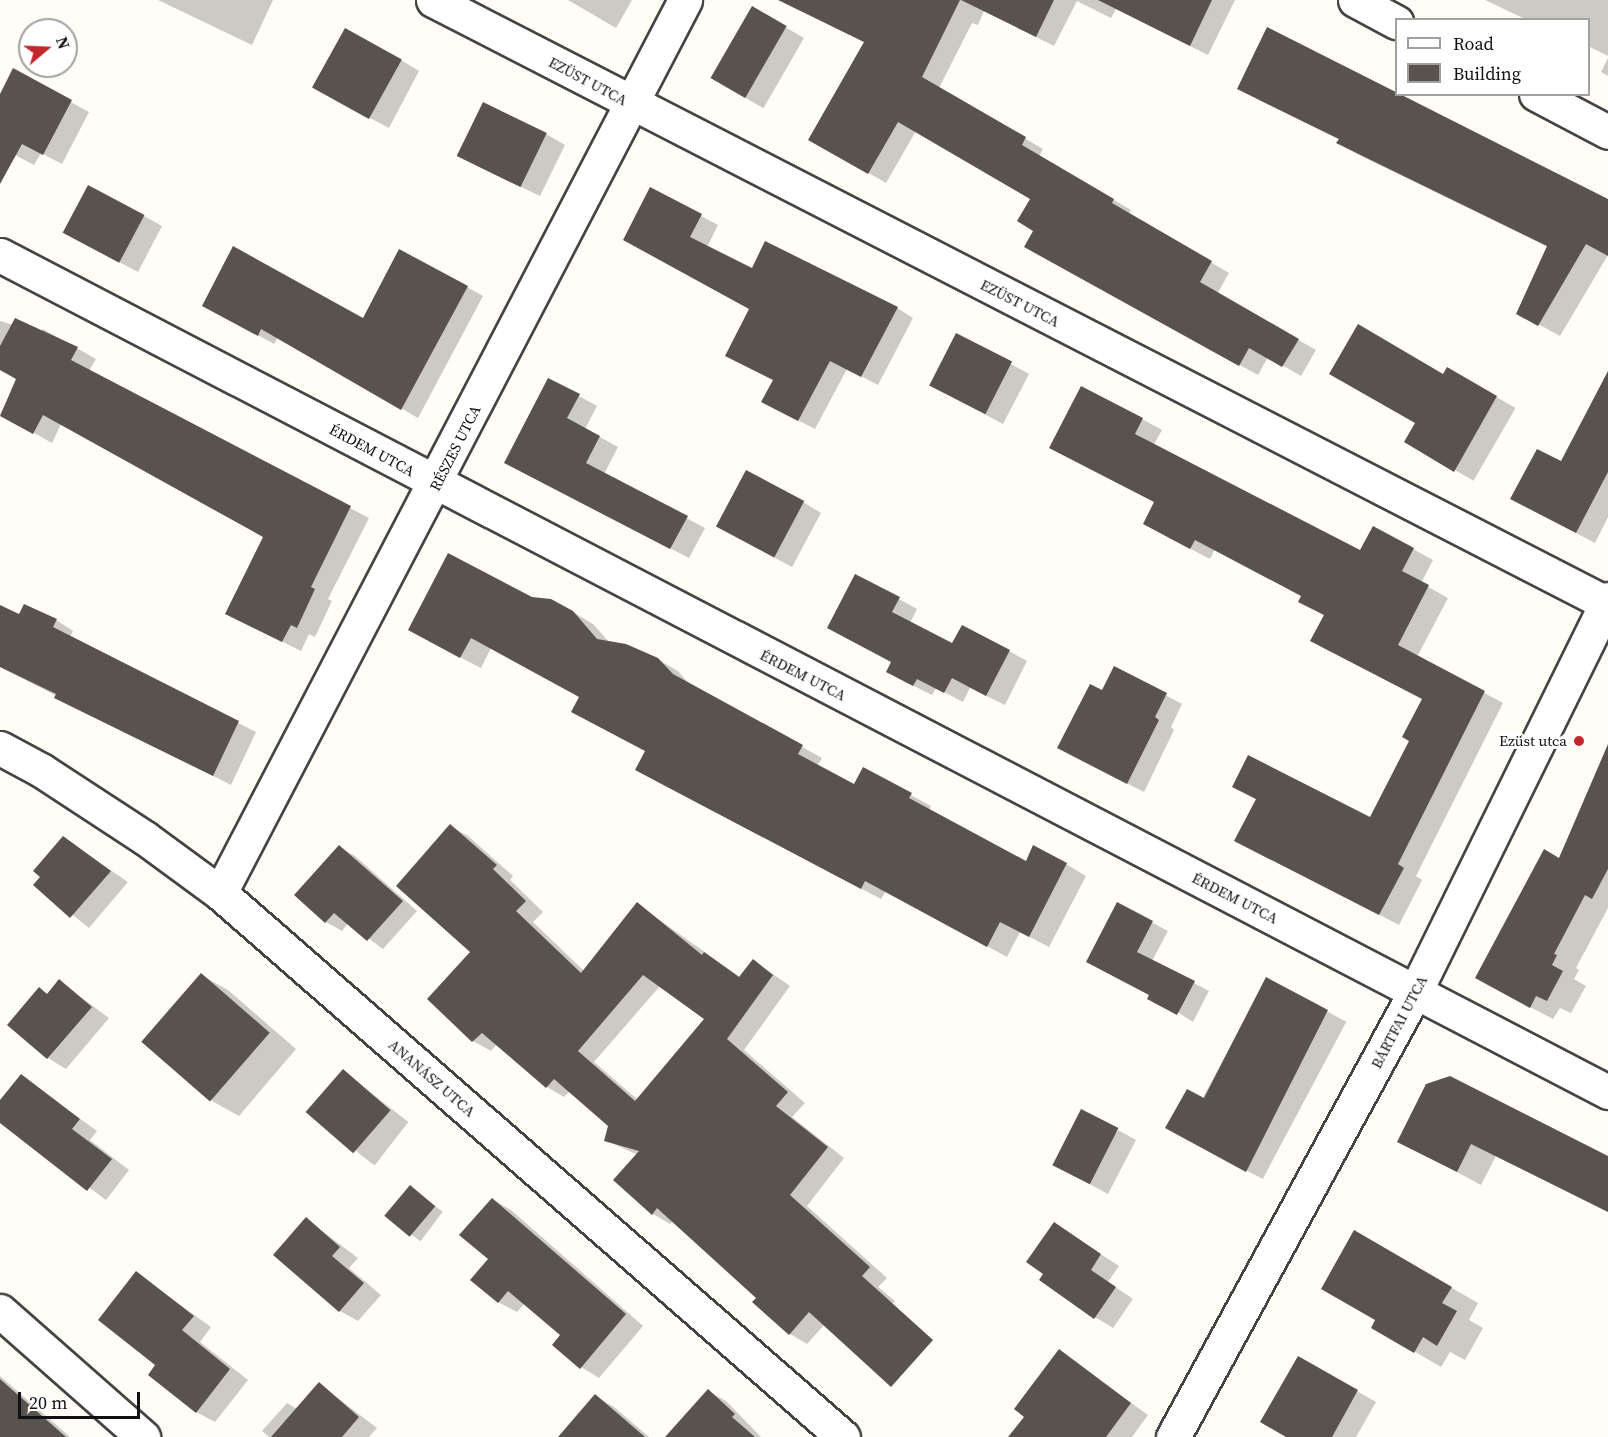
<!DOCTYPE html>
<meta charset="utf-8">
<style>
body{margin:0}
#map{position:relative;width:1608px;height:1437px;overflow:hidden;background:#fffdf5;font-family:"Source Serif 4",serif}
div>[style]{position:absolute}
.shadow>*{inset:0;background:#0003;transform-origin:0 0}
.building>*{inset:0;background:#5a524d;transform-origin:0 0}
.roads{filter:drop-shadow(2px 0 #444) drop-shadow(-2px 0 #444) drop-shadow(0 2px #444) drop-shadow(0 -2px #444)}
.minor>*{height:33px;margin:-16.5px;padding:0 16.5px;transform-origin:16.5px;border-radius:16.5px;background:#fff}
.tertiary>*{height:33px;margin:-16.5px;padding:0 16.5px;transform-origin:16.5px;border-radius:16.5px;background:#fff}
.dots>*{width:16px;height:16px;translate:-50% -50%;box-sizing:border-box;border:3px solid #fff;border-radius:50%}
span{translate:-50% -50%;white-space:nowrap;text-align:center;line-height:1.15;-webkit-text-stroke:6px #fff;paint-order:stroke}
.street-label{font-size:15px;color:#111}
.poi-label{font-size:15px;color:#111}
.right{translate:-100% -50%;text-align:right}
.legend{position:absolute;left:1395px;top:18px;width:195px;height:78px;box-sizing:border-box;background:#fff;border:2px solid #a0a0a0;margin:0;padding:8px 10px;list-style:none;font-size:18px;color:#111}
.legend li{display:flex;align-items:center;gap:12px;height:30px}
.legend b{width:30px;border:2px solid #a0a0a0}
.north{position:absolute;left:18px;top:18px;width:60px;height:60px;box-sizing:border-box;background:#fff;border:2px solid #a0a0a0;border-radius:50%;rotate:71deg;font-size:16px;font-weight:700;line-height:24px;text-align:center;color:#111}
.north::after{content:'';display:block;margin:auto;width:21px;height:27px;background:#c4262e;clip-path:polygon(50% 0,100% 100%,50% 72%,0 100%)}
.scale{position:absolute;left:18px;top:1392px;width:122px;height:27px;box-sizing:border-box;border:3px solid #111;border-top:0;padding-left:8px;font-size:18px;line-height:21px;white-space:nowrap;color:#111;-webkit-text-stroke:4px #fff;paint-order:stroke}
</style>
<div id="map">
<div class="shadow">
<div style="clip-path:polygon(158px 0,273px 0,252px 45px)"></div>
<div style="clip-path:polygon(568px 0,632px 0,616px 28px)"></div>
<div style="clip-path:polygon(802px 0,1235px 0,1208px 55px,1116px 9px,1111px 18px,1077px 1px,1054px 46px,984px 11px,978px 25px,972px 23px,939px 88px,1043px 149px,1039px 156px,1131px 210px,1129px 214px,1229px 273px,1217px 294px,1316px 350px,1301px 376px,1268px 357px,1258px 375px,1043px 257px,1035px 230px,1032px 198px,916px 131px,886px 183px,810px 139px,866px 43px,816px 18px)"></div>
<div style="clip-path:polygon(1485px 0,1608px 0,1608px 56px,1588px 46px,1588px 20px,1527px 20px)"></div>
<div style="left:752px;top:8px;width:60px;height:81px;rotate:30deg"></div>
<div style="clip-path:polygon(1608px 58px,1608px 76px,1601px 72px)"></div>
<div style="clip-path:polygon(401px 60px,419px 71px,389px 128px,334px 99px)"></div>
<div style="clip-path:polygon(14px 71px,89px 112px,62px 164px,41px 153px,34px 165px,0 147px,0 97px)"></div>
<div style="clip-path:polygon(1259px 100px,1608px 201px,1608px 255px,1560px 336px,1518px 313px,1548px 247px,1359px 155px,1338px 143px,1340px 140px)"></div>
<div style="clip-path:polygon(546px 134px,565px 145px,540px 196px,477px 166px)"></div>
<div style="clip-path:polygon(651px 189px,718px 225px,707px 247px,752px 270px,897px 308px,913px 318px,878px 385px,847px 369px,815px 429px,780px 411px,774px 380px,750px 309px,641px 249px)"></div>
<div style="clip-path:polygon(144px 216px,162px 226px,138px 272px,83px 243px)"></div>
<div style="clip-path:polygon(467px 287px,483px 296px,418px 418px,278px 337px,274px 344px,220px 314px,363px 320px)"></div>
<div style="clip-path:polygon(0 321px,41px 333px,43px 329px,96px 359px,89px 371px,369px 518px,328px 599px,332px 601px,315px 637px,309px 634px,301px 651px,227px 614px,264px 537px,61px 424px,52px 443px,0 414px,18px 379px,0 370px)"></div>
<div style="clip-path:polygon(1011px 364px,1029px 374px,1003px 424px,949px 395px)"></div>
<div style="left:1448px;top:369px;width:78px;height:84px;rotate:30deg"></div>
<div style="clip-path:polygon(1608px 394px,1608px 517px,1595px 543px,1531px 509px)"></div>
<div style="clip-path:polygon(579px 396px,597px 406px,585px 429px,618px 447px,604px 474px,705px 528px,689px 558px,524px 473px)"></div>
<div style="clip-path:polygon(1142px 419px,1162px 430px,1154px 444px,1361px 552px,1413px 549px,1433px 560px,1421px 583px,1448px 598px,1417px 657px,1503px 703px,1416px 876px,1422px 880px,1399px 925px,1256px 851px,1257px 800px,1234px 787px,1370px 819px,1411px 741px,1423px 699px,1325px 616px,1300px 601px,1302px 596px,1215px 549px,1210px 559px,1164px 535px,1156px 502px,1070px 458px)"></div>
<div style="clip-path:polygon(803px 502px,821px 513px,792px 567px,736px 537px)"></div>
<div style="clip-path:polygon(532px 598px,573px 612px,593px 624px,609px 642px,657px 659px,678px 671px,691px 686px,822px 758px,817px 766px,855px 786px,863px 769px,931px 806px,929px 810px,1026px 863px,1066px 864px,1086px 876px,1049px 947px,1020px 932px,1007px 957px,886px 891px,881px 899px,656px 781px,647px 751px,581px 697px,491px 648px,481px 668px,429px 641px)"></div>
<div style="clip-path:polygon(899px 599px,917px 609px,910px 623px,953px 645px,1009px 651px,1027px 661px,1005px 705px,970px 688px,963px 702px,936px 688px,932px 695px,906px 682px,893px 662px,847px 638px)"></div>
<div style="clip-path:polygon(0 606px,19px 616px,56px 620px,73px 631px,70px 637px,256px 732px,231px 785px,0 667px)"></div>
<div style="clip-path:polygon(1115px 668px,1182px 704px,1171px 727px,1174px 730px,1144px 792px,1075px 757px)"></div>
<div style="clip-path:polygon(1608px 748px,1608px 908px,1576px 968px,1579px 970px,1574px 979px,1586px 986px,1571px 1013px,1560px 1008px,1553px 1019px,1500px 991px)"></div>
<div style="clip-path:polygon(evenodd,450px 826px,468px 836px,513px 876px,510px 880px,543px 912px,533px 922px,584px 971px,637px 904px,740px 977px,754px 961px,790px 986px,744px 1050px,805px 1103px,792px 1117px,844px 1158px,807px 1206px,887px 1278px,878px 1287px,895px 1301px,855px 1346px,825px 1324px,807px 1344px,790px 1334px,758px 1298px,673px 1221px,670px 1224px,653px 1214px,638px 1155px,605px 1140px,610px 1126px,570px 1091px,564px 1097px,547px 1087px,497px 1044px,491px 1051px,473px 1041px,429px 999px,472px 952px,450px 826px,660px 986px,706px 1018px,638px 1100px,594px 1062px,660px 986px)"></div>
<div style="clip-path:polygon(63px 838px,128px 882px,89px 928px,35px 885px)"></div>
<div style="clip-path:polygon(339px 847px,355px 856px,417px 911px,383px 949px,348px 923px,342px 931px,326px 922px)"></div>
<div style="clip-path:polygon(1117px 904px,1168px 931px,1152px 961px,1209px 991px,1193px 1022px,1151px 995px)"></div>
<div style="clip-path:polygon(201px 975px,228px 990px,296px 1049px,239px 1116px,212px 1101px)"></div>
<div style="left:1266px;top:979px;width:91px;height:178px;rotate:28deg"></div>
<div style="clip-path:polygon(59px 981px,109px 1018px,66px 1069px,48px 1058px,39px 989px,48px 994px)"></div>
<div style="left:343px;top:1071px;width:83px;height:55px;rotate:38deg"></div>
<div style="clip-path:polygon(21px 1076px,97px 1131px,90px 1140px,129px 1170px,106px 1200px,0 1121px,0 1103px)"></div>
<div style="clip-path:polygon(1450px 1077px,1608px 1158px,1608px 1212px,1496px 1156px,1481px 1185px,1399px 1141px)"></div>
<div style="clip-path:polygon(1118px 1130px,1136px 1140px,1108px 1194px,1073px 1175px)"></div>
<div style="left:410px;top:1187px;width:41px;height:37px;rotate:37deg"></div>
<div style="clip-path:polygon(492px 1199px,511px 1210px,643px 1326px,599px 1378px,581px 1367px,562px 1335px,525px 1303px,517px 1312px,498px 1302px,490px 1259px)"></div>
<div style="clip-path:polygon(306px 1219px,358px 1258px,349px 1268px,381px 1295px,358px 1321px,340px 1311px)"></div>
<div style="clip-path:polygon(1054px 1224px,1119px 1266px,1108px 1282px,1133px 1299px,1113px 1328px,1095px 1317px,1045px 1273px)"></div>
<div style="clip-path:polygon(1355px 1232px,1478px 1303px,1469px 1320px,1483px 1328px,1465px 1360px,1450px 1352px,1441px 1367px,1373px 1327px,1377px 1320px)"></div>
<div style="clip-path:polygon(136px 1273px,211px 1327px,200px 1342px,248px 1380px,215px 1422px,196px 1412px,158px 1365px)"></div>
<div style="clip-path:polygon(1059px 1351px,1148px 1415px,1132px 1437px,1010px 1437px,1026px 1416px)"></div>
<div style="clip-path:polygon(1299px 1358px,1376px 1402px,1356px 1437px,1289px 1437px)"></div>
<div style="clip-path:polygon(0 1376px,70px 1437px,0 1437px)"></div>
<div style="clip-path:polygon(319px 1384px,377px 1428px,369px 1437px,269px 1437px,262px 1431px,287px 1403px,297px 1409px)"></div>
<div style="clip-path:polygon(708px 1391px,726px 1401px,761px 1437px,667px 1437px)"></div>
<div style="clip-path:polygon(595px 1396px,614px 1407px,649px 1437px,560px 1437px)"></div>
</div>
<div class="building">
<div style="clip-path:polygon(778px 0,960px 0,922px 77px,1026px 137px,1022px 145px,1114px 199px,1112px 203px,1212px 261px,1200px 282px,1299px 339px,1282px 367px,1249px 348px,1239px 366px,1024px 247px,1033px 231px,1017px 221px,1030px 199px,898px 122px,868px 174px,808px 140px,864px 42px)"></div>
<div style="clip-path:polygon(961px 0,1054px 0,1036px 37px)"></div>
<div style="clip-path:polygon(1098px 0,1212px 0,1190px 46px)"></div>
<div style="left:752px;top:6px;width:40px;height:83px;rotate:30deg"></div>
<div style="clip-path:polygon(1267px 27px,1608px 199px,1608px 256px,1586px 244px,1538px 326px,1516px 314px,1547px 246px,1336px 143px,1339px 139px,1237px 89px)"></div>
<div style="left:345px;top:28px;width:65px;height:68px;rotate:29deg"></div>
<div style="clip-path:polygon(13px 68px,72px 100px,43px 155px,22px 144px,0 184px,0 94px)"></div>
<div style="left:483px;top:102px;width:71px;height:60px;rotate:26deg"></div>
<div style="left:88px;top:185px;width:64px;height:54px;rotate:28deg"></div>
<div style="clip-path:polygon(650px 187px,702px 214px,690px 237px,752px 268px,765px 241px,898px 307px,861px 377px,830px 361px,798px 421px,761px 402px,773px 380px,725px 356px,749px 309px,623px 240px)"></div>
<div style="clip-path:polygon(233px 246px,363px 318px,399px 249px,468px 286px,401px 410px,261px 329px,258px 336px,202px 306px)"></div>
<div style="clip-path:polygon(15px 318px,78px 347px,71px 360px,351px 506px,311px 587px,315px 589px,297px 628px,291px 625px,282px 642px,225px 614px,263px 537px,43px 415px,33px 434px,0 416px,16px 379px,0 370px,0 346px)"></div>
<div style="clip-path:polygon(1358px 324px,1443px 374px,1447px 367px,1497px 396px,1454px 472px,1404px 442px,1415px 423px,1329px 374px)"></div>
<div style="left:956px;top:333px;width:63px;height:59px;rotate:27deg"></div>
<div style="clip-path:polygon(1608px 371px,1608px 472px,1576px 533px,1510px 499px,1537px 449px,1561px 461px)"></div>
<div style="clip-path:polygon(548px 378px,580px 394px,567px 418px,600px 436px,586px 463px,688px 516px,670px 549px,504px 463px)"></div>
<div style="clip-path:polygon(1081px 386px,1143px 418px,1135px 434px,1360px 550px,1373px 526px,1414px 548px,1402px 571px,1429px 585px,1398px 645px,1485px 691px,1398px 864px,1404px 868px,1379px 915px,1234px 841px,1256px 799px,1232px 787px,1248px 755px,1370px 817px,1409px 741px,1402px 737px,1422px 699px,1310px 641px,1324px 615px,1298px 602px,1301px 596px,1195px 540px,1190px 549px,1143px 524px,1154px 502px,1049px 448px)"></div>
<div style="left:746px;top:470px;width:66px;height:64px;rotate:28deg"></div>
<div style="clip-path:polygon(448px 553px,532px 597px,551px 599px,573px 611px,597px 639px,626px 644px,658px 658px,673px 674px,803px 745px,798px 754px,854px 784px,863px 767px,912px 793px,909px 798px,1026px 861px,1033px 845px,1067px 863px,1029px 937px,1000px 922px,987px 947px,865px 881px,861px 889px,635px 770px,645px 751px,571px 712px,579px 697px,471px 638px,460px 658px,408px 630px)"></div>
<div style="clip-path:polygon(855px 574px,900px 597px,892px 612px,952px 643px,962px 625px,1010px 650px,986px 696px,952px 678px,944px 693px,917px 679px,913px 686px,886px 672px,891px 662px,827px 628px)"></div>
<div style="clip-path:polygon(24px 604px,57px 619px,53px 627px,239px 721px,213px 776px,54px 698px,56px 694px,0 667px,0 605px,19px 614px)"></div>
<div style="clip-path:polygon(1114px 666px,1167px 693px,1155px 717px,1159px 720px,1127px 784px,1057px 748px,1090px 684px,1102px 690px)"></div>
<div style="clip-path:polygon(1608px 744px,1608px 869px,1592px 899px,1585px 895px,1554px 954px,1557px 955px,1552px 965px,1563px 971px,1547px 1001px,1536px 996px,1530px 1008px,1475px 978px,1544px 849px,1559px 858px)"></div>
<div style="clip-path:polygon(evenodd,450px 824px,497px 865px,493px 869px,526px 901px,516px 911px,581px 973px,637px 902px,702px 955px,704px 952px,739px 977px,753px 959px,773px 975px,727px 1039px,788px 1092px,776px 1106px,828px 1147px,790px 1195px,870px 1267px,862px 1276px,933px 1340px,891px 1387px,809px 1312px,789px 1335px,752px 1302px,756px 1298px,657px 1208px,652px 1215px,613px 1180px,639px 1151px,604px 1141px,608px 1126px,554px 1079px,546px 1088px,482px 1033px,472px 1042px,427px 999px,470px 952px,396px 886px,450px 824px,643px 975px,704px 1019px,635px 1101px,578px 1051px,643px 975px)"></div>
<div style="clip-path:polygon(63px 836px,111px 871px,70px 918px,33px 885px,40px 877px,33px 871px)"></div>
<div style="clip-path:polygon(339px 845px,403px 901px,367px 941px,334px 913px,325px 923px,294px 895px)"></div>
<div style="clip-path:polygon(1117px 902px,1153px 921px,1137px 952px,1195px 981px,1177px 1015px,1147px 999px,1149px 995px,1086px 962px)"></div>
<div style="left:201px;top:973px;width:91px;height:91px;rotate:41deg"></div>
<div style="clip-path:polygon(1266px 977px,1328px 1010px,1246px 1172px,1165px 1128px,1187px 1089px,1204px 1098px)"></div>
<div style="clip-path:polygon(59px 979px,92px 1007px,47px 1059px,7px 1025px,39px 987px,47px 994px)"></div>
<div style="left:343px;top:1069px;width:63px;height:57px;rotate:41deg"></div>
<div style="clip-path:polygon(21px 1074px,80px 1119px,72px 1129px,112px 1159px,87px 1191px,0 1123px,0 1100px)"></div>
<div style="clip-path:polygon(1450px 1076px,1608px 1156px,1608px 1212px,1471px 1144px,1457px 1172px,1397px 1142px,1426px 1084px)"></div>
<div style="left:1081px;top:1109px;width:42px;height:63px;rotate:27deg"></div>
<div style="left:410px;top:1185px;width:33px;height:40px;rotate:40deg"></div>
<div style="clip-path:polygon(492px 1198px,626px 1314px,580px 1369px,552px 1345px,560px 1335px,508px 1291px,498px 1303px,470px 1280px,488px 1259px,459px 1235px)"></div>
<div style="clip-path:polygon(306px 1217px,340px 1247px,332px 1256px,364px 1283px,339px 1312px,273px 1255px)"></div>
<div style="clip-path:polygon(1054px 1222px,1101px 1254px,1091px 1270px,1116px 1287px,1094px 1319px,1039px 1280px,1043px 1274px,1026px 1262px)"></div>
<div style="clip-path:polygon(1354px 1230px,1452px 1287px,1442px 1303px,1457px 1311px,1437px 1346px,1423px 1337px,1414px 1353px,1371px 1328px,1375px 1320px,1321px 1289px)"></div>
<div style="clip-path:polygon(136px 1271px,194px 1316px,182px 1330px,230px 1369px,196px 1413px,148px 1375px,155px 1365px,98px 1320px)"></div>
<div style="clip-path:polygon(1059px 1349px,1131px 1403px,1106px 1437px,1008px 1437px,1024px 1417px,1014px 1409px)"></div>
<div style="clip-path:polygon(1298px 1356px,1358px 1390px,1332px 1437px,1286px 1437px,1260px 1422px)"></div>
<div style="clip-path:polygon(0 1379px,66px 1437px,0 1437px)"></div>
<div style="clip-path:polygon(319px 1382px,359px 1417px,342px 1437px,271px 1437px)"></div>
<div style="clip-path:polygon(708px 1389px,735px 1414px,732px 1417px,755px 1437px,665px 1437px)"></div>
<div style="clip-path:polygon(595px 1394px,645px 1437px,558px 1437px)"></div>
</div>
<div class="roads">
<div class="minor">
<div style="left:433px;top:0;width:1321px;rotate:27.21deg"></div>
<div style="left:1355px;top:0;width:47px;rotate:28.2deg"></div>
<div style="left:1536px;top:94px;width:81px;rotate:27.8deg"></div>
<div style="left:0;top:255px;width:1813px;rotate:27.5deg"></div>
<div style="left:220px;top:893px;width:1007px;rotate:-62.49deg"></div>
<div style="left:0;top:1311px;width:191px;rotate:41.4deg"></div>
<div style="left:1173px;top:1437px;width:507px;rotate:-61.46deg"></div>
<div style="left:1415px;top:992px;width:438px;rotate:-63.8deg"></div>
</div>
<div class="tertiary">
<div style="left:0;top:748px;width:47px;rotate:28.2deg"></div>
<div style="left:41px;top:770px;width:124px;rotate:33.2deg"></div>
<div style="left:145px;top:838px;width:93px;rotate:36.3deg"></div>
<div style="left:220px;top:893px;width:827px;rotate:41.13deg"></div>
</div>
</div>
<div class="dots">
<div style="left:1579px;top:741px;background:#c4262e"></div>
</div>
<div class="street-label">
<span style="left:588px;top:81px;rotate:28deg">EZÜST UTCA</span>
<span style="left:1020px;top:303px;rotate:27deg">EZÜST UTCA</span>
<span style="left:455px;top:448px;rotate:-63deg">RÉSZES UTCA</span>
<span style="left:372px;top:450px;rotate:28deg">ÉRDEM UTCA</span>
<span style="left:803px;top:675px;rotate:27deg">ÉRDEM UTCA</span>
<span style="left:1235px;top:898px;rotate:27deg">ÉRDEM UTCA</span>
<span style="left:1399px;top:1022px;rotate:-62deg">BÁRTFAI UTCA</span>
<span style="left:432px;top:1078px;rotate:41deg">ANANÁSZ UTCA</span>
</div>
<div class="poi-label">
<span class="right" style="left:1567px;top:741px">Ezüst utca</span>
</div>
<ul class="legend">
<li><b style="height:8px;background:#fff"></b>Road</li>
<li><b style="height:16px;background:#5a524d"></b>Building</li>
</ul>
<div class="north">N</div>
<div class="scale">20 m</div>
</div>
